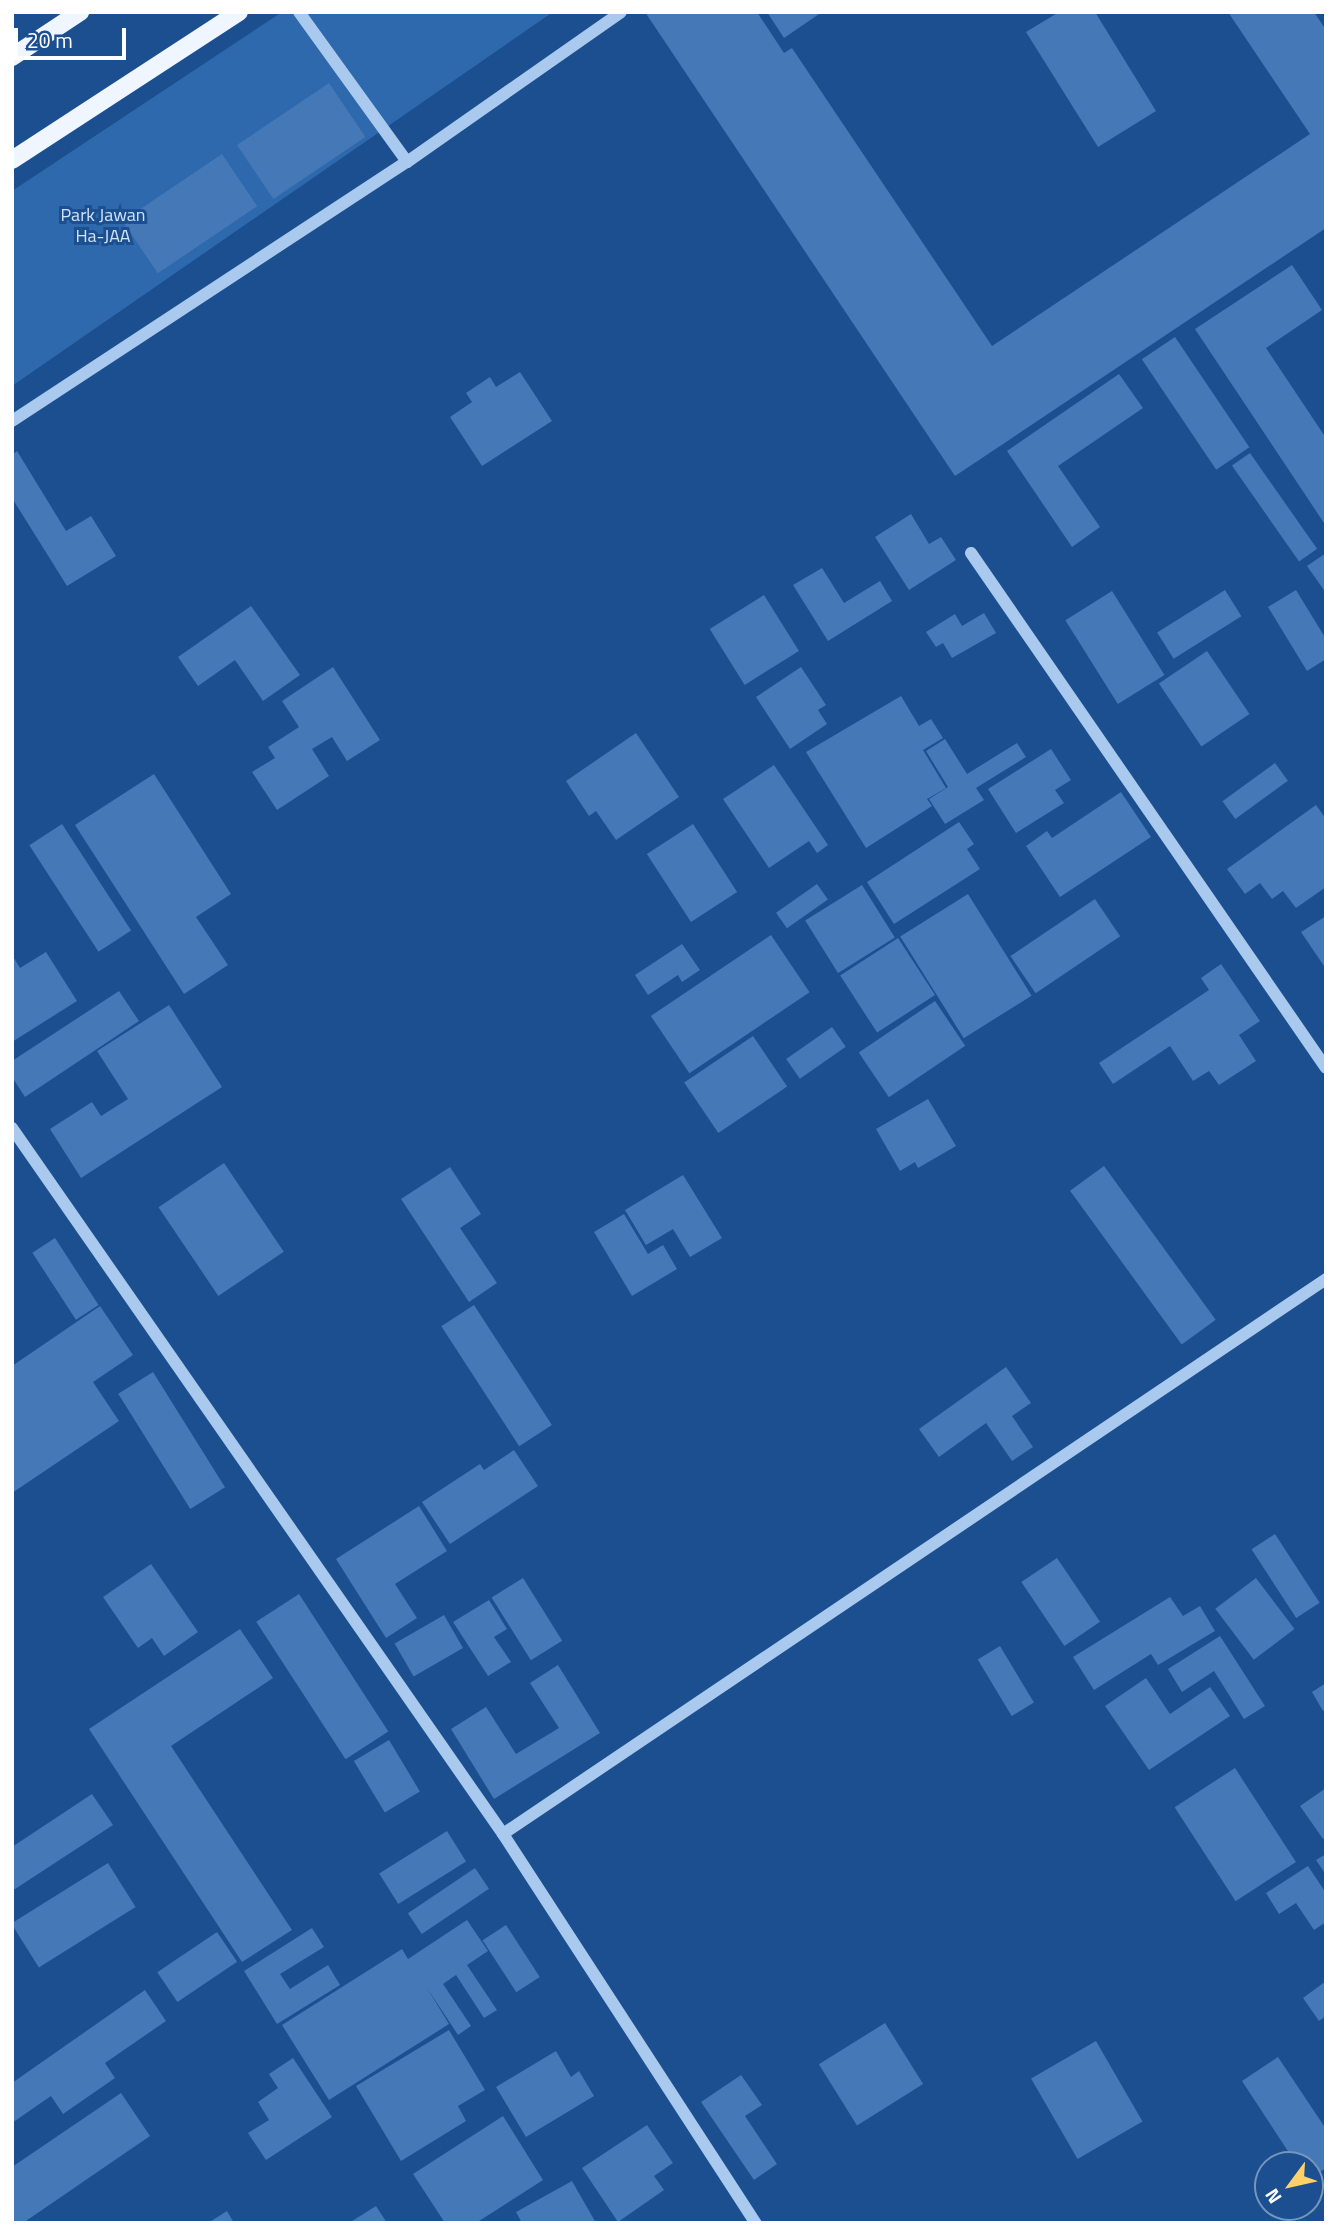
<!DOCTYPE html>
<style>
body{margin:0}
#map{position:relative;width:1338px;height:2235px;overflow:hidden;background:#1b4f8f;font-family:"Titillium Web",sans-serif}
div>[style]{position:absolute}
.green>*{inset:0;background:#2e69ad}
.building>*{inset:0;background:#4478b7;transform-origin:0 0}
.minor>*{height:12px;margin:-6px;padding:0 6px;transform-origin:6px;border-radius:6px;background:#a9c9ee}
.major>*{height:18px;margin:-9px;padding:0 9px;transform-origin:9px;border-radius:9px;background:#f0f6ff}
span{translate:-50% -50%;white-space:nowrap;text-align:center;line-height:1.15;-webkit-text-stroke:6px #1b4f8f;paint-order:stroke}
.park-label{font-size:18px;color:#cfe3fa}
.frame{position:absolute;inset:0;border:14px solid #fff;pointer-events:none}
.north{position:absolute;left:1254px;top:2151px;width:70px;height:70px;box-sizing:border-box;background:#1b4f8f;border:2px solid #7695bc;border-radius:50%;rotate:237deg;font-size:19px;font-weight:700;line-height:28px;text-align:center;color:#fff}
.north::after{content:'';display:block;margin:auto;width:24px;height:32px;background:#ffd166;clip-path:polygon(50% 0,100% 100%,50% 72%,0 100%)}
.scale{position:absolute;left:14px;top:28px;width:112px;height:32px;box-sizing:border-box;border:4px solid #fff;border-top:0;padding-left:9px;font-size:21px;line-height:24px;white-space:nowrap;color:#fff;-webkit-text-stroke:5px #1b4f8f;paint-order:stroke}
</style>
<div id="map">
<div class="green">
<div style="clip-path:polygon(282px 12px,553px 12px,12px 386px,12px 191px)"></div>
</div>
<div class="building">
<div style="clip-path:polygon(645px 12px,757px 12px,784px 53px,792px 48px,992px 346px,1310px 134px,1228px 12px,1314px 12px,1326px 30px,1326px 228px,955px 476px)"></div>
<div style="clip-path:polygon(767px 12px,822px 12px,784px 38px)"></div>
<div style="clip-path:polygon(1059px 12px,1095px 12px,1156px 111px,1098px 147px,1026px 32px)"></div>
<div style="left:329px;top:83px;width:65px;height:111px;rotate:56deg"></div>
<div style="left:222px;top:154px;width:63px;height:120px;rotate:56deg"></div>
<div style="clip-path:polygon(1292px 265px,1322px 310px,1266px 348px,1326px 438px,1326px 526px,1195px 329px)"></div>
<div style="left:1175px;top:337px;width:133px;height:40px;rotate:56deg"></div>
<div style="clip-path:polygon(520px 372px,552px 421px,482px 466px,450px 417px,472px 402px,466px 393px,490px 377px,496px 387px)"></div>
<div style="clip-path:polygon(1119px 374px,1143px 408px,1058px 466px,1100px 527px,1072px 547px,1007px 451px)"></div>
<div style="clip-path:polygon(17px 451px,66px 531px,91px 516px,116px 556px,67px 586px,12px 498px,12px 455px)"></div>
<div style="left:1250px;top:453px;width:117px;height:22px;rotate:55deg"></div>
<div style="clip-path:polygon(911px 514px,929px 544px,941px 537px,956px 560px,909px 590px,875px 537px)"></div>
<div style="clip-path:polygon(1326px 553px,1326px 593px,1307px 566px)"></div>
<div style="clip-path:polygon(822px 568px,844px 603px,880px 581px,892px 601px,828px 641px,793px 585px)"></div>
<div style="left:1225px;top:590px;width:31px;height:80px;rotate:58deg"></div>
<div style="clip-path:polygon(1296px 590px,1326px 639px,1326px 659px,1307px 671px,1268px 607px)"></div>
<div style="left:1112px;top:591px;width:99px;height:55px;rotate:58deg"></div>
<div style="left:764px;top:595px;width:66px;height:64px;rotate:58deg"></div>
<div style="clip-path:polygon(251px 606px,300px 675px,263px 701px,235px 660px,198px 686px,178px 657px)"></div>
<div style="clip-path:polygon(984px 613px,996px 633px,952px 658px,943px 643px,936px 647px,926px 632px,955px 614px,962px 626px)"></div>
<div style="left:1207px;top:651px;width:76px;height:58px;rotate:56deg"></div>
<div style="clip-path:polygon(333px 667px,380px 740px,347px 761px,332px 737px,312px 749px,329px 776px,277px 810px,252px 772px,275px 758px,268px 747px,299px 727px,282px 701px)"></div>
<div style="clip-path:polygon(801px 667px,826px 705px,818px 710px,827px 724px,790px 749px,756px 697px)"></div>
<div style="clip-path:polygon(901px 696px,919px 726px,931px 719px,943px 738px,923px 750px,946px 788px,927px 799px,932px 806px,866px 848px,806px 752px)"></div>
<div style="clip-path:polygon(636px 733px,679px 797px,616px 840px,596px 811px,589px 816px,566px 781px)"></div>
<div style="clip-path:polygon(945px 739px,967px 774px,1017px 743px,1026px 757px,976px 788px,984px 800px,945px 824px,929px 799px,948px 787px,926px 751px)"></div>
<div style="clip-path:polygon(1051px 749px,1071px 780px,1055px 790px,1064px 803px,1016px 833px,988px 789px)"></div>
<div style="left:1275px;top:763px;width:22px;height:65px;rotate:54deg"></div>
<div style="clip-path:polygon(774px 765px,828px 845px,817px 853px,809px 841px,769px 868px,723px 799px)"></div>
<div style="clip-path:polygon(154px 774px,231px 894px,196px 917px,228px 965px,184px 994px,75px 825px)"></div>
<div style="clip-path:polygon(1121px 792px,1151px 837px,1060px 897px,1026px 846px,1047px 831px,1052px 838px)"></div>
<div style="clip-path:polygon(1316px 805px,1326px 819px,1326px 887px,1296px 908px,1283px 891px,1272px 899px,1260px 883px,1245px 894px,1227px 869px)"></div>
<div style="clip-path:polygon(959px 822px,974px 844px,967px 849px,980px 869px,894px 924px,867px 882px)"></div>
<div style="left:62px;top:824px;width:127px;height:39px;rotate:57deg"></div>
<div style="left:693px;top:824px;width:81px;height:55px;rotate:57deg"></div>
<div style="left:817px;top:884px;width:19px;height:50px;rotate:55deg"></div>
<div style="left:862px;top:885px;width:62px;height:67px;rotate:58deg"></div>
<div style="left:968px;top:894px;width:120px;height:80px;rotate:58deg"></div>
<div style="left:1095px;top:899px;width:45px;height:102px;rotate:56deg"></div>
<div style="clip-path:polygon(1326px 916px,1326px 969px,1301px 932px)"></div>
<div style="left:771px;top:935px;width:69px;height:145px;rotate:56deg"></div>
<div style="left:898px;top:938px;width:68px;height:69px;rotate:57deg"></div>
<div style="clip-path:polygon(682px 944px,700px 970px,682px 982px,678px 975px,648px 995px,635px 975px)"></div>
<div style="clip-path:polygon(46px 952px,77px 1001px,12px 1042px,12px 955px,20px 968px)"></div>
<div style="clip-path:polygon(1221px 964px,1260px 1021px,1239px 1035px,1256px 1061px,1219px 1085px,1209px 1071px,1193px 1081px,1170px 1046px,1113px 1084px,1099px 1063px,1209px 990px,1201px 978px)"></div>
<div style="clip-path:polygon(119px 991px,139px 1021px,25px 1097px,12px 1077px,12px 1061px)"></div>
<div style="left:935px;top:1001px;width:54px;height:92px;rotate:56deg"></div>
<div style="clip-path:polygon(169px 1005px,222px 1087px,81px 1178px,50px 1129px,92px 1102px,101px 1116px,128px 1099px,97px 1051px)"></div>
<div style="left:832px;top:1027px;width:24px;height:56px;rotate:55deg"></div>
<div style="left:753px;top:1036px;width:61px;height:83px;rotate:56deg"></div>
<div style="clip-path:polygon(928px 1099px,956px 1146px,918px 1168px,915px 1162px,900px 1171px,876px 1129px)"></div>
<div style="left:224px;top:1163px;width:107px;height:79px;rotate:56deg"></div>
<div style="left:1104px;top:1166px;width:190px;height:42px;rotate:54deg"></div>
<div style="clip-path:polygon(450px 1167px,481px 1214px,460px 1228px,497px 1283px,469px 1302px,401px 1199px)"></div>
<div style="clip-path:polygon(683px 1175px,722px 1238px,690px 1257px,673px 1229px,646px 1245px,625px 1210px)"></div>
<div style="clip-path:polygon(624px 1214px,648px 1254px,663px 1245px,677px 1269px,632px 1296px,594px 1232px)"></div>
<div style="left:55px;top:1238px;width:80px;height:27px;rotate:57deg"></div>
<div style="left:474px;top:1305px;width:143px;height:39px;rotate:57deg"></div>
<div style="clip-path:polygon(100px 1306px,133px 1355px,93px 1382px,119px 1421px,12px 1493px,12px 1366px)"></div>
<div style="clip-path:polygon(1006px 1367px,1031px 1403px,1012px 1416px,1033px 1447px,1012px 1461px,986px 1423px,939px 1457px,919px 1429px)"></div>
<div style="left:153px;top:1372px;width:136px;height:41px;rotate:58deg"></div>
<div style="clip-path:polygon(514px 1450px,538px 1486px,450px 1544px,422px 1502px,480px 1464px,484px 1470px)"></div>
<div style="clip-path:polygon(419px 1506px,447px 1551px,395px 1584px,417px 1618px,386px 1638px,336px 1559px)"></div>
<div style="left:1275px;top:1534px;width:82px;height:28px;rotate:57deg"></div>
<div style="left:1057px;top:1558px;width:77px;height:43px;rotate:56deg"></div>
<div style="clip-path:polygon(151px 1564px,198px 1632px,164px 1656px,152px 1638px,138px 1648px,103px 1597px)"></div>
<div style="left:523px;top:1578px;width:74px;height:37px;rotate:58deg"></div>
<div style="left:1256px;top:1578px;width:64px;height:51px;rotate:53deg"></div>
<div style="left:299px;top:1594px;width:164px;height:51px;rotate:57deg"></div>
<div style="clip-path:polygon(1170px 1597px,1183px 1616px,1200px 1606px,1215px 1631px,1158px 1665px,1151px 1654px,1094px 1690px,1073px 1657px)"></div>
<div style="clip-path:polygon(489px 1600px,507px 1629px,494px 1637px,511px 1662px,488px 1676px,453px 1622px)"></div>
<div style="left:444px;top:1615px;width:38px;height:57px;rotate:60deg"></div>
<div style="clip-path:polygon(240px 1629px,273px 1678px,171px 1746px,292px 1930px,242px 1962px,89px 1729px)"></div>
<div style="clip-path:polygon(1220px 1636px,1265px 1706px,1244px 1719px,1214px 1671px,1182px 1692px,1168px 1669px)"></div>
<div style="left:1000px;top:1646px;width:66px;height:26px;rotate:59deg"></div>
<div style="clip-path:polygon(558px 1665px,600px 1733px,494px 1799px,451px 1729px,486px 1707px,516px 1754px,559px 1728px,530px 1683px)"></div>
<div style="clip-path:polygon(1146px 1678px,1170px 1714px,1210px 1687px,1230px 1716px,1149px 1770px,1105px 1706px)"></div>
<div style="clip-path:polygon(1326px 1683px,1326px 1709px,1323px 1711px,1312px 1692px)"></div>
<div style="left:389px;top:1740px;width:60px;height:41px;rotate:59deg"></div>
<div style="left:1235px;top:1768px;width:112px;height:72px;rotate:57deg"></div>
<div style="clip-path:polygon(1326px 1788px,1326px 1837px,1323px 1839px,1300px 1806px)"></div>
<div style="clip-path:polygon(92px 1794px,113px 1825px,12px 1891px,12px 1847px)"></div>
<div style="left:447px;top:1831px;width:36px;height:80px;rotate:58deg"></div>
<div style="clip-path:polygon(1326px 1854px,1326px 1875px,1316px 1860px)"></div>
<div style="left:108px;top:1863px;width:52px;height:114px;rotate:58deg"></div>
<div style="clip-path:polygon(1308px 1866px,1326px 1893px,1326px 1922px,1314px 1930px,1296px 1903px,1279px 1914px,1266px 1893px)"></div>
<div style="left:475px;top:1868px;width:25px;height:81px;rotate:56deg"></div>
<div style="clip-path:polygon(467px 1920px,488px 1951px,467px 1965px,497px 2010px,484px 2018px,456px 1975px,443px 1984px,471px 2026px,458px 2035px,427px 1988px,449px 2024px,329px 2100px,282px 2025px,402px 1949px,408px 1959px)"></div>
<div style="left:506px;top:1925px;width:62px;height:28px;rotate:57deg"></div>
<div style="clip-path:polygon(312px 1928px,324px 1947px,280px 1974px,290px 1989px,328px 1965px,340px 1985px,277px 2024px,244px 1971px)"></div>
<div style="left:217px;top:1932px;width:36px;height:72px;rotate:56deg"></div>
<div style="clip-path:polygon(1326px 1981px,1326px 2016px,1319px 2021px,1303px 1998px)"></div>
<div style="clip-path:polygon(145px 1990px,166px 2021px,105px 2063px,115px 2078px,63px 2114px,51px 2096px,12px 2123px,12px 2083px)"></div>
<div style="left:885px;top:2023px;width:72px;height:78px;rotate:58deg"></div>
<div style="clip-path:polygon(449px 2030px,485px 2090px,458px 2106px,466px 2121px,401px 2161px,356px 2086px)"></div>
<div style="left:1096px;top:2041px;width:93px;height:75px;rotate:60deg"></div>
<div style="clip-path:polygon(556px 2051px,571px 2077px,579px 2071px,594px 2096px,526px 2137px,496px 2087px)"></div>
<div style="clip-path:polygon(1278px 2057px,1326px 2129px,1326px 2168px,1310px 2178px,1310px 2165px,1297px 2165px,1242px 2081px)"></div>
<div style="clip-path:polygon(293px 2058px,332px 2117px,266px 2160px,248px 2133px,269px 2120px,258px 2102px,278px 2088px,269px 2074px)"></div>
<div style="clip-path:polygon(741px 2075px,762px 2105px,745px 2116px,777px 2164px,754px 2180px,701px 2102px)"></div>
<div style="clip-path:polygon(121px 2093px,150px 2136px,23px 2223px,12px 2223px,12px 2167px)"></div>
<div style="clip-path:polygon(503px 2116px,543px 2180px,476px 2223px,445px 2223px,413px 2174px)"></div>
<div style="clip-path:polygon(647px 2125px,673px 2163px,654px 2176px,664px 2190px,618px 2222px,582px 2168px)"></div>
<div style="clip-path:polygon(572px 2181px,596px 2223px,522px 2223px,516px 2212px)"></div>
<div style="clip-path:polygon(376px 2206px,387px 2223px,349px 2223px)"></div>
<div style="clip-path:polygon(227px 2211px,234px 2223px,208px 2223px)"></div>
</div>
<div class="minor">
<div style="left:299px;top:12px;width:185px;rotate:54.2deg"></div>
<div style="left:12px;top:421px;width:472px;rotate:-33.3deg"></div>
<div style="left:407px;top:162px;width:261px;rotate:-35deg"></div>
<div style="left:971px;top:553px;width:625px;rotate:55.42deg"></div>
<div style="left:12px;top:1128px;width:860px;rotate:55.18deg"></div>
<div style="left:503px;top:1834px;width:993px;rotate:-33.99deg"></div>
<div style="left:503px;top:1834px;width:464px;rotate:57deg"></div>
</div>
<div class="major">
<div style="left:12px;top:57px;width:82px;rotate:-33.5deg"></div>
<div style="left:12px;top:160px;width:271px;rotate:-33.1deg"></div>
</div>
<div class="park-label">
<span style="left:103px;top:226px">Park Jawan<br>Ha-JAA</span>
</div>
<div class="frame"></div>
<div class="north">N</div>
<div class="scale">20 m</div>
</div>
